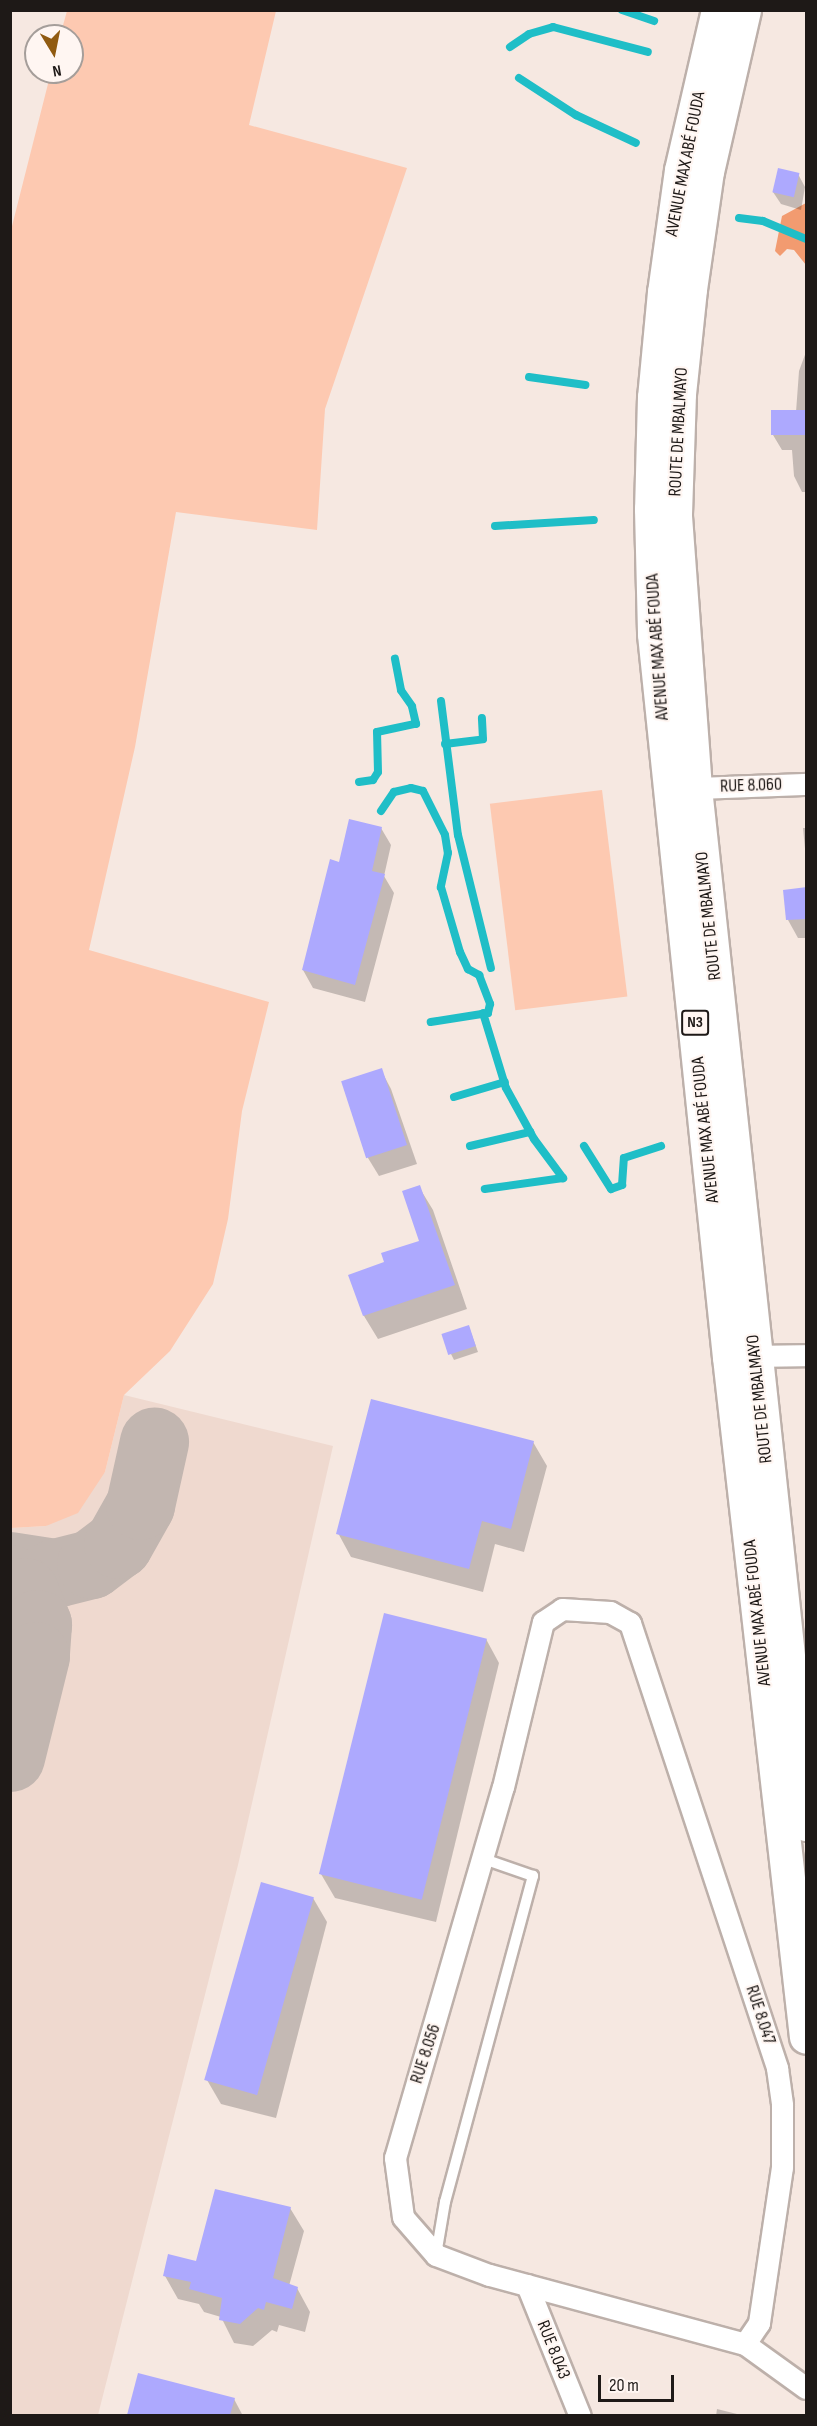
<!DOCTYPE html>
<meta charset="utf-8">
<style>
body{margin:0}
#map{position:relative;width:817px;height:2426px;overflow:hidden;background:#f6e8e1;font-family:"Sofia Sans Condensed",sans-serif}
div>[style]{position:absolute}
.built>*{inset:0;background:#efd9cf}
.green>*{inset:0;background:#fdc9b1;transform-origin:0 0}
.forest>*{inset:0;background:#f29b70}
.shadow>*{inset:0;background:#0003}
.stream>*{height:8px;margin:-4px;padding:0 4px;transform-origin:4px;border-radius:4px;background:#1fbec7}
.taxiway>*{height:69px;margin:-34.5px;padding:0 34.5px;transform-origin:34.5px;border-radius:34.5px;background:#c2b6b0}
.building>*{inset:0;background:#ada9fe;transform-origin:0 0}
.roads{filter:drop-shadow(2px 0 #bdb0aa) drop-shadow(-2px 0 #bdb0aa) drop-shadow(0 2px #bdb0aa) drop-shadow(0 -2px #bdb0aa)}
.lane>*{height:10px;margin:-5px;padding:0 5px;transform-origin:5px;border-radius:5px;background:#fff}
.street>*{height:21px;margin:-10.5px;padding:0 10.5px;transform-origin:10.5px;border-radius:10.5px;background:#fff}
.highway>*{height:33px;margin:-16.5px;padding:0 16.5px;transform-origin:16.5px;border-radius:16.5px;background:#fff}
span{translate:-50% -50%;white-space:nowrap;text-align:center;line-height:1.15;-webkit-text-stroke:4.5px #fff6f2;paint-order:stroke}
.shield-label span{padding:2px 4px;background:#fff6f2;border:2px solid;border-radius:4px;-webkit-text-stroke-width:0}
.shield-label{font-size:16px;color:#1e1917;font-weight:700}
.street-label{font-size:18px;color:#1e1917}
.frame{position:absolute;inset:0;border:12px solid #1e1917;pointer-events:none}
.north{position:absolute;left:24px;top:24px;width:60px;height:60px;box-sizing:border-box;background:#fff6f2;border:2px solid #a59e9a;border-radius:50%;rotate:170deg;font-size:16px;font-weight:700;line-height:24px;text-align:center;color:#1e1917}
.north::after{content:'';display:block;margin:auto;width:21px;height:27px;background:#915b11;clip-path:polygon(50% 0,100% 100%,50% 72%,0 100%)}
.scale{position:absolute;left:598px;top:2375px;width:76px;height:27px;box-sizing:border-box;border:3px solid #1e1917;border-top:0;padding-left:8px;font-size:18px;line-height:21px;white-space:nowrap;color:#1e1917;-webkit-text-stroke:4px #fff6f2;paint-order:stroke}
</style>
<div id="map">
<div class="built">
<div style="clip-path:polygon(124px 1395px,333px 1446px,238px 1865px,98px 2415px,11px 2416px,11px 1528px,46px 1526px,105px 1472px)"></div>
</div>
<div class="green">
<div style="clip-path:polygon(67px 11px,276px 11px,249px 125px,407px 168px,325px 409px,317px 530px,176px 512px,135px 747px,89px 950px,269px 1002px,242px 1111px,228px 1219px,213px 1284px,170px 1351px,124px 1395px,105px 1472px,78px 1513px,46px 1526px,11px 1528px,10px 234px,51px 72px,72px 72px,72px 36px,60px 36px)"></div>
<div style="left:602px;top:790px;width:208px;height:113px;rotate:83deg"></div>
</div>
<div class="forest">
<div style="clip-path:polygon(806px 203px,806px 265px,794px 250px,787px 249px,780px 256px,775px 251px,782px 216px)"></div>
</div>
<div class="shadow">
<div style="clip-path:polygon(798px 174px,805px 187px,801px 210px,781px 204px,773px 192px)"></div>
<div style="clip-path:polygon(806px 352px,806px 492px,802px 492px,794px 476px,792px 450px,782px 450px,773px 435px,773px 412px,796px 412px,799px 371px)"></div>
<div style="clip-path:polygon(381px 828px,391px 845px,384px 876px,394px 893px,365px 1002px,313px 988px,303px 970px,340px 864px)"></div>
<div style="clip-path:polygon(803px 828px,806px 828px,806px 859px)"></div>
<div style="clip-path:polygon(806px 888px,806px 938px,798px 938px,788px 920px)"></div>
<div style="clip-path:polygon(381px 1070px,391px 1089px,417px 1164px,379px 1176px,368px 1158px,343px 1083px)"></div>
<div style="clip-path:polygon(419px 1187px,433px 1210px,467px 1309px,378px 1339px,364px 1316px,350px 1276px,386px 1263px,421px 1242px)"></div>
<div style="clip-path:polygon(469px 1327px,478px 1352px,454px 1360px,451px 1354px)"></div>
<div style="clip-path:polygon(533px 1442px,547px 1466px,524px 1552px,495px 1544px,483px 1592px,351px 1557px,338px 1533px)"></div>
<div style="clip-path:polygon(486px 1639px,499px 1663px,436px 1922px,335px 1898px,321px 1874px)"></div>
<div style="clip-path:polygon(313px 1898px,327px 1922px,276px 2118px,221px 2104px,207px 2080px)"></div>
<div style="clip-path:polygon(290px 2208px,304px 2231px,289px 2286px,297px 2288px,310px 2312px,305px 2332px,279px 2325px,277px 2332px,272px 2330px,253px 2346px,234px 2343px,221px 2317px,204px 2312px,199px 2304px,178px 2299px,165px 2276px,197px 2263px)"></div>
<div style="clip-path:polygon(139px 2375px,234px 2399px,243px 2416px,129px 2416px)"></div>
<div style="clip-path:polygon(717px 2409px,745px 2416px,716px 2416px)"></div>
</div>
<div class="stream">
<div style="left:622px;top:10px;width:34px;rotate:19deg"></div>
<div style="left:510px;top:47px;width:23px;rotate:-34deg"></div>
<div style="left:529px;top:34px;width:25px;rotate:-16deg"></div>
<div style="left:553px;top:27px;width:98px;rotate:14.7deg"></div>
<div style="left:519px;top:78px;width:68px;rotate:33deg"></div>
<div style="left:576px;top:115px;width:66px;rotate:25deg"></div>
<div style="left:739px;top:218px;width:24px;rotate:7deg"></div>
<div style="left:763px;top:221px;width:47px;rotate:22.7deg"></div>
<div style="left:529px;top:377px;width:57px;rotate:8.1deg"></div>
<div style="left:495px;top:526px;width:99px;rotate:-3.5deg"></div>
<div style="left:441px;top:701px;width:135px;rotate:82.8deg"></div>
<div style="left:458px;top:835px;width:137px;rotate:76.1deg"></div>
<div style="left:445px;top:744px;width:38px;rotate:-7deg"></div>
<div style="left:483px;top:739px;width:21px;rotate:-93deg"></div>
<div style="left:359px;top:782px;width:14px;rotate:-8deg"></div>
<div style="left:373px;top:780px;width:9px;rotate:-58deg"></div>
<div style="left:378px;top:772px;width:40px;rotate:-91.4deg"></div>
<div style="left:377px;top:732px;width:40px;rotate:-12deg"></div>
<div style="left:416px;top:724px;width:18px;rotate:-103deg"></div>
<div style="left:412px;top:706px;width:19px;rotate:-125deg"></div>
<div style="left:401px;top:690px;width:32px;rotate:-101deg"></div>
<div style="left:381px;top:811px;width:23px;rotate:-56deg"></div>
<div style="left:394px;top:792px;width:17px;rotate:-13deg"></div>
<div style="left:411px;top:788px;width:12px;rotate:14deg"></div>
<div style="left:423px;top:791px;width:49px;rotate:63.4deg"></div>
<div style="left:445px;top:835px;width:18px;rotate:81deg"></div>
<div style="left:448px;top:853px;width:35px;rotate:102deg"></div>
<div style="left:441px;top:887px;width:68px;rotate:73.7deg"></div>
<div style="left:460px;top:952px;width:19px;rotate:65deg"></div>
<div style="left:468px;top:969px;width:13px;rotate:29deg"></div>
<div style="left:479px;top:975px;width:31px;rotate:69deg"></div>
<div style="left:490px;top:1004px;width:9px;rotate:103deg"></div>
<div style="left:488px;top:1013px;width:58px;rotate:171deg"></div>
<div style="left:483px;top:1013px;width:78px;rotate:73deg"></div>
<div style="left:506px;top:1088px;width:58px;rotate:61.2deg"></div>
<div style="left:534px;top:1139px;width:49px;rotate:53.4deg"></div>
<div style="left:563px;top:1178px;width:79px;rotate:172deg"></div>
<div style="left:454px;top:1097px;width:53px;rotate:-16.4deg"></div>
<div style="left:470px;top:1146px;width:62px;rotate:-13.1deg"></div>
<div style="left:584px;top:1146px;width:51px;rotate:57.9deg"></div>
<div style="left:611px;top:1189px;width:12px;rotate:-20deg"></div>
<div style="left:622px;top:1185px;width:27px;rotate:-86deg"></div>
<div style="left:624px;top:1158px;width:39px;rotate:-18deg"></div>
</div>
<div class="taxiway">
<div style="left:10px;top:1566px;width:46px;rotate:8.8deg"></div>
<div style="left:55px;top:1573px;width:37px;rotate:-14deg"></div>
<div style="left:91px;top:1564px;width:34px;rotate:-37deg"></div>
<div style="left:118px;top:1544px;width:45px;rotate:-60.6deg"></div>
<div style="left:140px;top:1505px;width:65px;rotate:-77.5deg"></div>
<div style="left:10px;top:1579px;width:19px;rotate:43deg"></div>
<div style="left:24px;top:1592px;width:35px;rotate:68deg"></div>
<div style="left:37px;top:1624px;width:32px;rotate:94deg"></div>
<div style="left:35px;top:1656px;width:104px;rotate:103.9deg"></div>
</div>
<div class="building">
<div style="left:778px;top:168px;width:22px;height:25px;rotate:13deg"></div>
<div style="left:771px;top:410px;width:36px;height:25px"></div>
<div style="clip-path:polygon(349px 819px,382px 827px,372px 871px,385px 874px,355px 985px,302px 970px,330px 859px,339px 862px)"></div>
<div style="clip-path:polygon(807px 887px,807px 919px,786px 920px,783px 890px)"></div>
<div style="left:382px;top:1068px;width:81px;height:43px;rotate:72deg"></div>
<div style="clip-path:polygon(420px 1185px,455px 1285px,363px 1316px,348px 1275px,384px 1262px,381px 1253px,419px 1241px,402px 1191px)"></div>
<div style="left:469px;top:1325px;width:22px;height:29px;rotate:72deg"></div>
<div style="clip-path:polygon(371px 1399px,534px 1441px,511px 1529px,482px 1521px,469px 1569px,336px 1534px)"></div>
<div style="left:384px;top:1613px;width:106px;height:269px;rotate:14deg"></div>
<div style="left:261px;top:1882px;width:55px;height:206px;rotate:16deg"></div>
<div style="clip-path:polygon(215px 2189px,291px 2207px,273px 2278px,298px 2287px,292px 2309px,266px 2302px,264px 2310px,258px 2308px,240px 2324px,219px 2320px,222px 2298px,189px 2289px,191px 2282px,163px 2276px,168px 2254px,196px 2261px)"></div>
<div style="clip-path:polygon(138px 2373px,235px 2398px,230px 2415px,127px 2415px)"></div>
</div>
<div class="roads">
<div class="lane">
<div style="left:436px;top:2255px;width:54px;rotate:-80.4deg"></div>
<div style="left:445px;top:2202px;width:338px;rotate:-74.9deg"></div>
<div style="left:533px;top:1876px;width:55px;rotate:-160.9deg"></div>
</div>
<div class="street">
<div style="left:695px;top:788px;width:111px;rotate:-2.1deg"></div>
<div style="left:745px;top:1356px;width:61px;rotate:-0.9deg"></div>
<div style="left:527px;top:2285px;width:141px;rotate:68deg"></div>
<div style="left:745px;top:2344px;width:265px;rotate:-164.9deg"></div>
<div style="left:489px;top:2275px;width:57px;rotate:-159.3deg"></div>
<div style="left:436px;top:2255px;width:50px;rotate:-131deg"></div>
<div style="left:403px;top:2217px;width:60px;rotate:-97.7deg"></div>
<div style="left:395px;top:2158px;width:386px;rotate:-73.8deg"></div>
<div style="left:503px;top:1787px;width:170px;rotate:-76.4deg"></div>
<div style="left:543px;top:1622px;width:23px;rotate:-34deg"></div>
<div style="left:562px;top:1609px;width:48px;rotate:3.6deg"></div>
<div style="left:610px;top:1612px;width:23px;rotate:29deg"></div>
<div style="left:630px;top:1623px;width:469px;rotate:71.7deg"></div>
<div style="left:777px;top:2068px;width:37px;rotate:82deg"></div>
<div style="left:782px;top:2105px;width:62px;rotate:90deg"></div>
<div style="left:782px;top:2167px;width:158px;rotate:98.4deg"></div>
<div style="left:759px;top:2323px;width:25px;rotate:124deg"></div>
<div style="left:745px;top:2344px;width:75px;rotate:35.8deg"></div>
</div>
<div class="highway">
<div style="left:718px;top:10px;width:164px;rotate:103deg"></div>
<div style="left:681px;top:170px;width:123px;rotate:97.9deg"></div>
<div style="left:664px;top:292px;width:105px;rotate:95.4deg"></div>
<div style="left:654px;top:397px;width:112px;rotate:91.5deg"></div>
<div style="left:651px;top:509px;width:125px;rotate:88.6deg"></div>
<div style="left:654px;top:634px;width:727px;rotate:84.08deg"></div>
<div style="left:729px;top:1357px;width:684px;rotate:83.54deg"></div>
<div style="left:744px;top:10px;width:165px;rotate:102.9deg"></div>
<div style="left:707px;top:171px;width:119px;rotate:98.2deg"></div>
<div style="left:690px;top:289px;width:105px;rotate:96deg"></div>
<div style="left:679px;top:393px;width:123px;rotate:91.9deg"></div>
<div style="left:675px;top:516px;width:273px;rotate:85.8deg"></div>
<div style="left:695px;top:788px;width:1042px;rotate:83.88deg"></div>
</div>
</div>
<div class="shield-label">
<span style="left:695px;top:1023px">N3</span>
</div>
<div class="street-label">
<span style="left:686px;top:164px;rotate:-79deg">AVENUE MAX ABÉ FOUDA</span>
<span style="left:679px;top:432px;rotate:-87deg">ROUTE DE MBALMAYO</span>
<span style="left:658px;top:647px;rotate:-94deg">AVENUE MAX ABÉ FOUDA</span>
<span style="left:751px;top:786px;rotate:-2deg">RUE 8.060</span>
<span style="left:709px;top:916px;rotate:-96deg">ROUTE DE MBALMAYO</span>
<span style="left:706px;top:1130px;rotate:-96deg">AVENUE MAX ABÉ FOUDA</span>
<span style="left:760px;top:1399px;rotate:-96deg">ROUTE DE MBALMAYO</span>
<span style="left:758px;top:1613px;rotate:-96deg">AVENUE MAX ABÉ FOUDA</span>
<span style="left:760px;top:2015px;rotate:72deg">RUE 8.047</span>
<span style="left:426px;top:2054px;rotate:-72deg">RUE 8.056</span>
<span style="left:553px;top:2350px;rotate:68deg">RUE 8.043</span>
</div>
<div class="frame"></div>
<div class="north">N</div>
<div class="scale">20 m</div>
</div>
